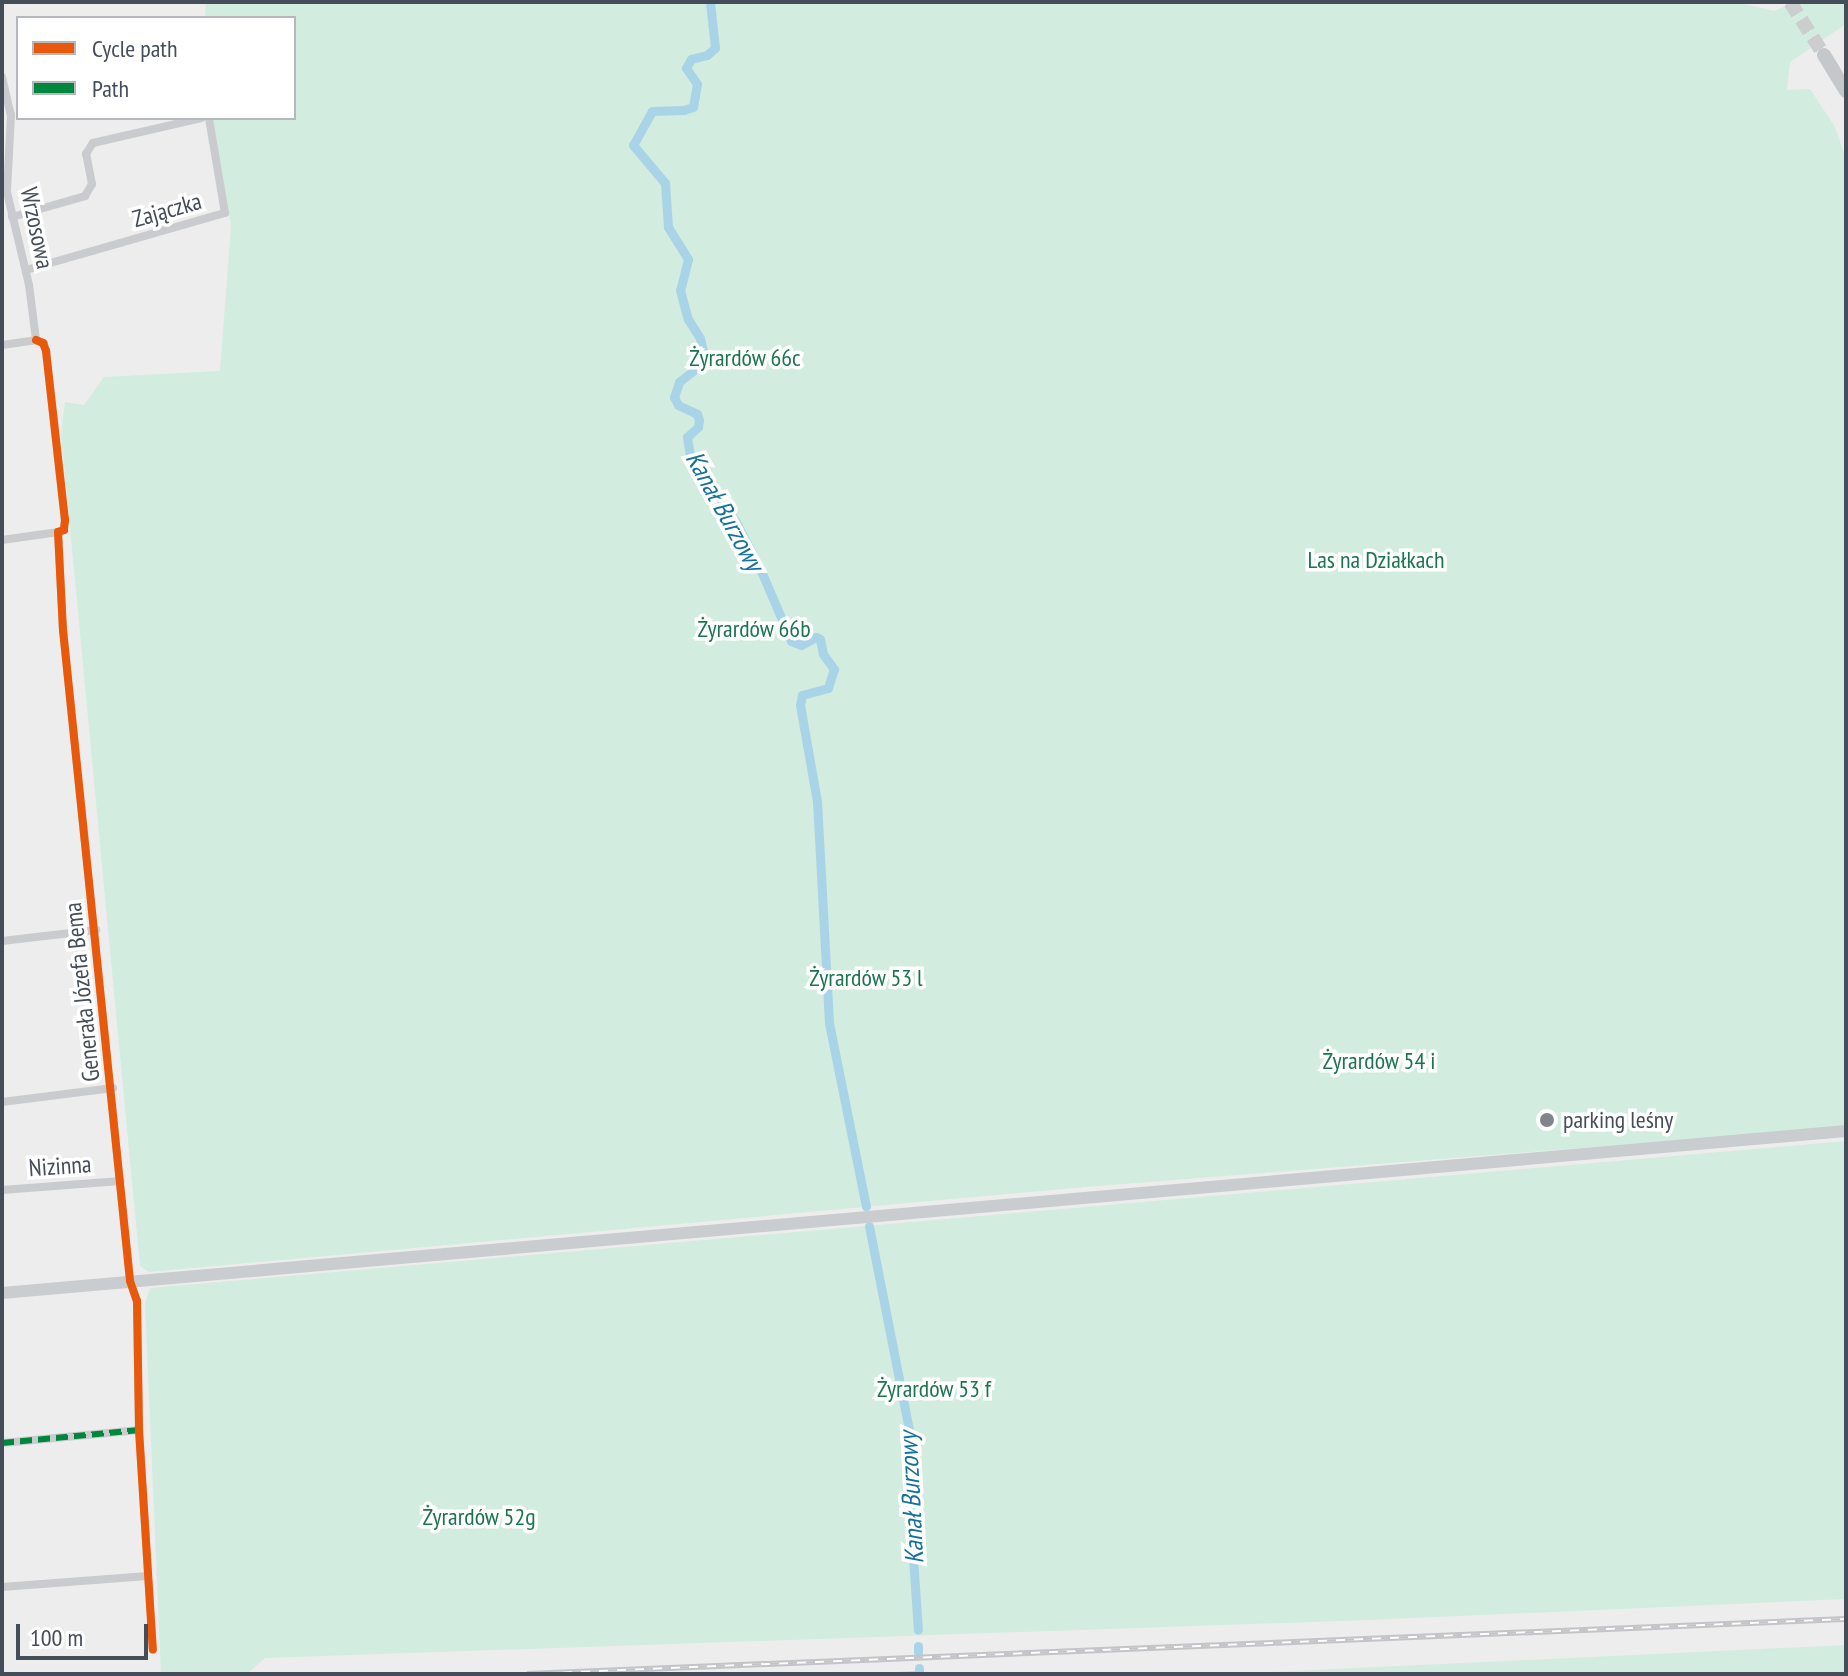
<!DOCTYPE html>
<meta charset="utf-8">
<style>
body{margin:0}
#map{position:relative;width:1848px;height:1676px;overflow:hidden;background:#eeeded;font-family:"PT Sans Narrow",sans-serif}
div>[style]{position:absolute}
.green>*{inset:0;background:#d2ecdf}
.stream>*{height:3px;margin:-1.5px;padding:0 1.5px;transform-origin:1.5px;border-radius:1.5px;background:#a9d4e8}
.canal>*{height:9px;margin:-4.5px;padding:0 4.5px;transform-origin:4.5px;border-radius:4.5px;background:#a9d4e8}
.primary-tunnel>*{height:14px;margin-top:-7px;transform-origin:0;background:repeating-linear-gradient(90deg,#cccdcf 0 14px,transparent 0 21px)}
.street>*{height:8px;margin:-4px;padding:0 4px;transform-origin:4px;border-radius:4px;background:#c9cbce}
.secondary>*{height:12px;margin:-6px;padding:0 6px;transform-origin:6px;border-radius:6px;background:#cacdcf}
.primary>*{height:14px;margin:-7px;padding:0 7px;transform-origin:7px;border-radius:7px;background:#c5c8cb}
.rail>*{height:6px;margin-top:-3px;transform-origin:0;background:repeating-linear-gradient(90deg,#fff 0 9px,#c3c4c7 0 18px);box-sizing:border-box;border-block:2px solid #c3c4c7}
.quiet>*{height:6px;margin-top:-3px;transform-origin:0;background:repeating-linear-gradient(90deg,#00873e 0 12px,transparent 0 18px)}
.cycleway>*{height:8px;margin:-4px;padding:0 4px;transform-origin:4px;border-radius:4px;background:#e8590c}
.dots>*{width:22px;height:22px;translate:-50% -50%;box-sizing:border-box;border:4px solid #fff;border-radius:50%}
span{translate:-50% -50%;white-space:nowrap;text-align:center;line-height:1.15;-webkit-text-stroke:7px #fff;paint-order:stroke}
.street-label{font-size:24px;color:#454d58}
.park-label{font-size:24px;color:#1b7451}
.poi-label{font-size:24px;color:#454d58}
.left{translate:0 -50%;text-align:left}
.water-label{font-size:26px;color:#14719c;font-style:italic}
.frame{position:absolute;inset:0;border:4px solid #454d58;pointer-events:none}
.legend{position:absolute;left:16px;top:16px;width:280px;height:104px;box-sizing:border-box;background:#fff;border:2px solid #b5b8bc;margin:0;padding:10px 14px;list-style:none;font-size:24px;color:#454d58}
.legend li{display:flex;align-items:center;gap:16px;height:40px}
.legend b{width:40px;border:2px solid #b5b8bc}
.scale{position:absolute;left:16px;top:1624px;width:132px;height:36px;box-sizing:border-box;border:4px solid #454d58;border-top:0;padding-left:10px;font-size:24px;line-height:28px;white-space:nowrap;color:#454d58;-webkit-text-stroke:6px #fff;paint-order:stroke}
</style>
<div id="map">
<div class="green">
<div style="clip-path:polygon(206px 2px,1737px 2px,1774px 11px,1794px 2px,1846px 2px,1846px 24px,1790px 62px,1787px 90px,1810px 89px,1835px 127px,1846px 159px,1846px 1127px,1074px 1188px,149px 1272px,140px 1266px,61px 433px,65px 402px,84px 405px,104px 377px,220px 371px,231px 226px,213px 118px,294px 118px,294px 18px,205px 18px)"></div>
<div style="clip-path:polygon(1846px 1141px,1846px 1599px,1368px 1620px,265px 1658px,247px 1674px,161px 1674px,145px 1304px,150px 1288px)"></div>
<div style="clip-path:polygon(1846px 1645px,1846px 1674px,1230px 1674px)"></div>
</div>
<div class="stream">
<div style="left:873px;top:1674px;width:46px;rotate:-2.5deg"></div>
</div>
<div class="canal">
<div style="left:710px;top:2px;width:46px;rotate:83.8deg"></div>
<div style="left:715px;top:48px;width:11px;rotate:139deg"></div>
<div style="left:707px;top:55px;width:16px;rotate:166deg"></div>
<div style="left:691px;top:59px;width:10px;rotate:119deg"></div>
<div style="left:686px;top:68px;width:19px;rotate:55deg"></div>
<div style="left:697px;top:84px;width:23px;rotate:100deg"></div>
<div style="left:693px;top:107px;width:9px;rotate:162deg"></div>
<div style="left:684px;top:110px;width:32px;rotate:178deg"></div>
<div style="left:652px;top:111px;width:39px;rotate:119deg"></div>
<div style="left:633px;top:145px;width:50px;rotate:49.9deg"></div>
<div style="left:665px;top:183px;width:44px;rotate:86.1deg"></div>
<div style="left:668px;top:227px;width:38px;rotate:58deg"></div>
<div style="left:688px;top:259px;width:32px;rotate:104deg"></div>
<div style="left:680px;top:290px;width:30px;rotate:75deg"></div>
<div style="left:688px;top:319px;width:22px;rotate:58deg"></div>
<div style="left:700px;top:338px;width:13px;rotate:77deg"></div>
<div style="left:703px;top:351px;width:17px;rotate:107deg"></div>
<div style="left:698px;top:367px;width:24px;rotate:142deg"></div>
<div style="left:679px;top:382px;width:16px;rotate:108deg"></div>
<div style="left:674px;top:397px;width:9px;rotate:63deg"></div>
<div style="left:678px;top:405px;width:21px;rotate:25deg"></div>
<div style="left:697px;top:414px;width:6px;rotate:72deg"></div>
<div style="left:699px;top:420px;width:7px;rotate:98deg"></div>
<div style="left:698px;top:427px;width:15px;rotate:138deg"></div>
<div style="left:687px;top:437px;width:19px;rotate:81deg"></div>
<div style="left:690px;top:456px;width:80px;rotate:55.1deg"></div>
<div style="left:736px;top:522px;width:57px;rotate:63deg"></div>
<div style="left:762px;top:573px;width:74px;rotate:66.9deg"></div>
<div style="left:791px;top:641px;width:11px;rotate:22deg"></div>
<div style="left:801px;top:645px;width:17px;rotate:-28deg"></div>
<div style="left:816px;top:637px;width:4px;rotate:27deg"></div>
<div style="left:820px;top:639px;width:15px;rotate:79deg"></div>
<div style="left:823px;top:654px;width:19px;rotate:54deg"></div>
<div style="left:834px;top:669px;width:20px;rotate:108deg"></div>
<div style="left:828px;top:688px;width:27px;rotate:165deg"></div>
<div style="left:802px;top:695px;width:10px;rotate:101deg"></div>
<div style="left:800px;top:705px;width:97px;rotate:80deg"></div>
<div style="left:817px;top:801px;width:222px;rotate:86.9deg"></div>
<div style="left:829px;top:1023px;width:187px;rotate:78.6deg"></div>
<div style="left:869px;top:1226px;width:229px;rotate:78.9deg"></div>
<div style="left:913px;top:1451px;width:48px;rotate:94.8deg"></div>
<div style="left:909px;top:1499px;width:131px;rotate:86.1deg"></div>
<div style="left:918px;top:1646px;width:6px;rotate:90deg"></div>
<div style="left:919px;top:1668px;width:6px;rotate:90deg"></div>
</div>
<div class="primary-tunnel">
<div style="left:1790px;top:2px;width:63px;rotate:57.3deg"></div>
</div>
<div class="street">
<div style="left:2px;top:77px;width:39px;rotate:77deg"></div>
<div style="left:11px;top:115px;width:77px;rotate:93deg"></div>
<div style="left:7px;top:192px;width:96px;rotate:76.7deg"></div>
<div style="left:29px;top:285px;width:55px;rotate:82.7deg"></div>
<div style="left:12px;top:217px;width:76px;rotate:-16deg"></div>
<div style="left:85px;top:196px;width:14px;rotate:-60deg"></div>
<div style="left:92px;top:184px;width:31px;rotate:-101deg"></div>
<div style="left:86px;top:154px;width:13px;rotate:-58deg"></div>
<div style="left:93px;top:143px;width:111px;rotate:-13deg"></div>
<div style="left:26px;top:270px;width:207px;rotate:-16deg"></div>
<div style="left:225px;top:213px;width:96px;rotate:-99.6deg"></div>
<div style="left:36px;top:340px;width:8px;rotate:23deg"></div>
<div style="left:43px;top:343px;width:9px;rotate:69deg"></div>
<div style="left:46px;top:351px;width:170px;rotate:83.6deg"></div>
<div style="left:65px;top:520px;width:10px;rotate:96deg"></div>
<div style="left:64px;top:530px;width:6px;rotate:162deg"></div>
<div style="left:58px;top:532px;width:98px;rotate:87.1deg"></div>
<div style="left:63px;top:630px;width:654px;rotate:84.12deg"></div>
<div style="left:130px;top:1281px;width:21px;rotate:71deg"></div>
<div style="left:137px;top:1301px;width:129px;rotate:89.1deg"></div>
<div style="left:139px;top:1430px;width:220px;rotate:86.4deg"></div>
<div style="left:2px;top:345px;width:34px;rotate:-8deg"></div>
<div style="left:2px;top:540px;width:57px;rotate:-8.1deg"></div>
<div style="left:2px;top:941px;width:95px;rotate:-6.7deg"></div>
<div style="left:2px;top:1102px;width:112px;rotate:-7.2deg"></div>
<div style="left:2px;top:1190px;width:119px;rotate:-4.3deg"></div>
<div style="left:2px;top:1443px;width:138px;rotate:-5.4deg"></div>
<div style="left:2px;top:1587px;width:146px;rotate:-4.3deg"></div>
</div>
<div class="secondary">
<div style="left:2px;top:1293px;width:1851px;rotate:-5.02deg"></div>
</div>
<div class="primary">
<div style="left:1824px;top:55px;width:42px;rotate:58.6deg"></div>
</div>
<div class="rail">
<div style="left:527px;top:1674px;width:1320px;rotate:-2.39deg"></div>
</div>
<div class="quiet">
<div style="left:2px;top:1443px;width:138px;rotate:-5.4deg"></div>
</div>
<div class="cycleway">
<div style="left:36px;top:340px;width:8px;rotate:23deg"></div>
<div style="left:43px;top:343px;width:9px;rotate:69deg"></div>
<div style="left:46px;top:351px;width:170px;rotate:83.6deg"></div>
<div style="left:65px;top:520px;width:10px;rotate:96deg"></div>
<div style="left:64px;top:530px;width:6px;rotate:162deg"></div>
<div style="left:58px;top:532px;width:98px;rotate:87.1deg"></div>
<div style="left:63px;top:630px;width:654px;rotate:84.12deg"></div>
<div style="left:130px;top:1281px;width:21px;rotate:71deg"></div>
<div style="left:137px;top:1301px;width:129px;rotate:89.1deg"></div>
<div style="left:139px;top:1430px;width:220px;rotate:86.4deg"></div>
</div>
<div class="dots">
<div style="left:1547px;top:1120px;background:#80858c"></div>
</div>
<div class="street-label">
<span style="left:167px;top:210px;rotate:-16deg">Zajączka</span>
<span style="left:37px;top:228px;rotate:78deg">Wrzosowa</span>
<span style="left:82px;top:992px;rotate:-96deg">Generała Józefa Bema</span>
<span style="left:60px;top:1166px;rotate:-4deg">Nizinna</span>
</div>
<div class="park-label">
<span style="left:745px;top:358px">Żyrardów 66c</span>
<span style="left:1376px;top:560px">Las na Działkach</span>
<span style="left:754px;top:629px">Żyrardów 66b</span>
<span style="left:866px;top:978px">Żyrardów 53 l</span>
<span style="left:1379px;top:1061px">Żyrardów 54 i</span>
<span style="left:934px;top:1389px">Żyrardów 53 f</span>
<span style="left:479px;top:1517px">Żyrardów 52g</span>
</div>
<div class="poi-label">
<span class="left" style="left:1563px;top:1120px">parking leśny</span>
</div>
<div class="water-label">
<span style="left:725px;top:511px;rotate:61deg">Kanał Burzowy</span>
<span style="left:911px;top:1498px;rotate:-93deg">Kanał Burzowy</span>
</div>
<div class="frame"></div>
<ul class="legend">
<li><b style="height:10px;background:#e8590c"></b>Cycle path</li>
<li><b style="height:10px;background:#00873e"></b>Path</li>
</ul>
<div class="scale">100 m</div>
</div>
